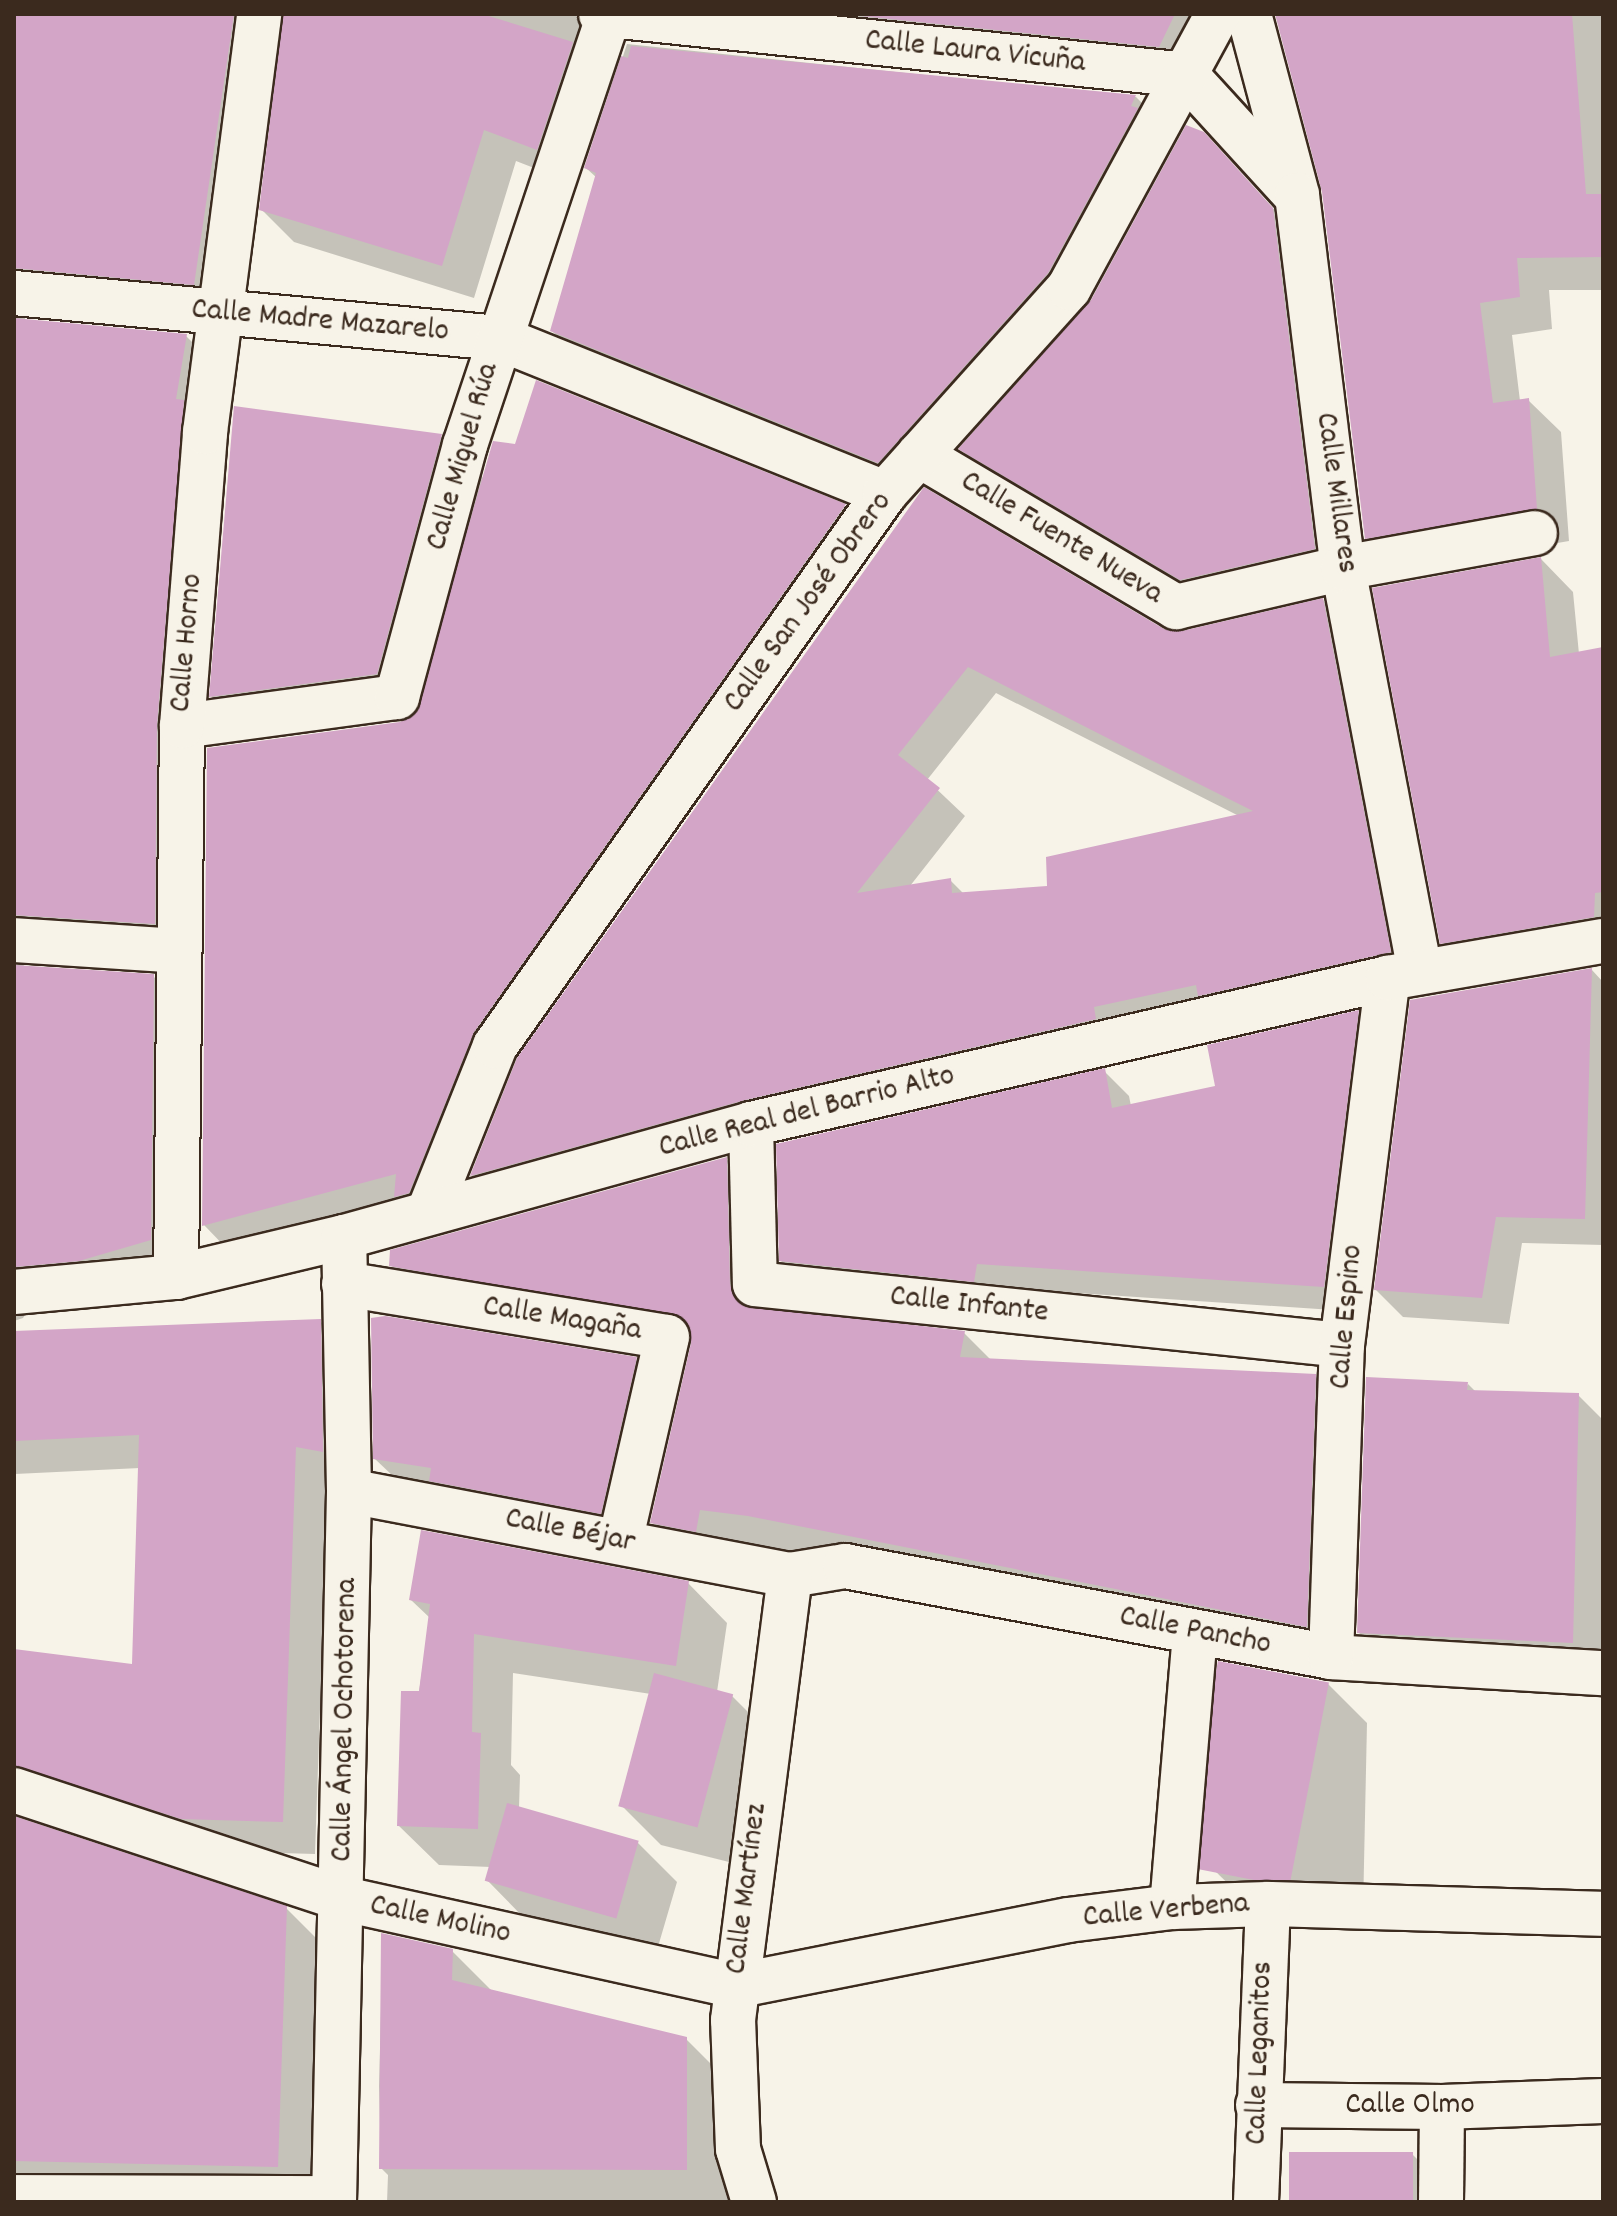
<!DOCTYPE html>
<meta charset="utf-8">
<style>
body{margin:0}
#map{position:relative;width:1617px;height:2216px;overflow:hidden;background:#f7f3e8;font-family:Dekko,sans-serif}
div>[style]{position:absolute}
.shadow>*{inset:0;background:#0003}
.building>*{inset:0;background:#d3a5c7;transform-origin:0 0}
.roads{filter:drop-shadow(2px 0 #3b2a1e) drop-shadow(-2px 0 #3b2a1e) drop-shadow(0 2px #3b2a1e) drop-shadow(0 -2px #3b2a1e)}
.street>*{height:44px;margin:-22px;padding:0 22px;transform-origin:22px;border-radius:22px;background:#f7f3e8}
.secondary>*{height:44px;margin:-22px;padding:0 22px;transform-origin:22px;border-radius:22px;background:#f7f3e8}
span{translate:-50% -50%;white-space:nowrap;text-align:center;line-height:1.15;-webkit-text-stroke:6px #f7f3e8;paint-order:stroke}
.street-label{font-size:32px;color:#3b2a1e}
.frame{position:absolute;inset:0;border:16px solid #3b2a1e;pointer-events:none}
</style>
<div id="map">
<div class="shadow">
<div style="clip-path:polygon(14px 14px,1222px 14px,1192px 79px,623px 23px,570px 182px,516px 161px,474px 298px,294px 242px,261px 209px,285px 20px,266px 44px,226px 316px,25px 312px,25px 321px,186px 336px,219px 369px,187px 956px,26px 958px,23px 968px,153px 976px,186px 1009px,183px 1273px,32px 1304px,23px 1318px,14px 1321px)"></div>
<div style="clip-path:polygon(1277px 14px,1601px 14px,1603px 290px,1549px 290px,1552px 329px,1512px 335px,1520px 401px,1528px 400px,1561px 432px,1569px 541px,1399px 570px,1366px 538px,1324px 192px)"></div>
<div style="clip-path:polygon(627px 44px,1136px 97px,1164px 125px,907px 490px,580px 359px,552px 331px,597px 178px,586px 168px)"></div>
<div style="clip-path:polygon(1203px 134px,1303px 240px,1345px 579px,1212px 610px,991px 479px,961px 449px,1092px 301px)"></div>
<div style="clip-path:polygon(537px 382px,845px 506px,873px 534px,502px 1060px,437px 1220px,231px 1253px,204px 1225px,401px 724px,419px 714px,252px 737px,211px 696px,441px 436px,484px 479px,516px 446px)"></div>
<div style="clip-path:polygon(evenodd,925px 490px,1164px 631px,1182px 633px,1323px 600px,1350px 628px,1417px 979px,499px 1202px,472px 1176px,519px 1059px,925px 490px,996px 693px,1239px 816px,1049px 888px,964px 894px,950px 880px,910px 886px,965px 816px,927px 780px,996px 693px)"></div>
<div style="clip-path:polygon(1541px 559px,1573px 592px,1579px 654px,1603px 649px,1603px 953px,1475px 975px,1442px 943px)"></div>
<div style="clip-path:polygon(1592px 970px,1603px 982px,1603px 1245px,1522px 1243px,1509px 1324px,1403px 1317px,1376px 1290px)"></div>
<div style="clip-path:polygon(1358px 1013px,1383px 1037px,1348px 1311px,1001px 1288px,807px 1286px,781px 1261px,1104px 1071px,1129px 1096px,1131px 1106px,1218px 1088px)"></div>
<div style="clip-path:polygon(726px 1159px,760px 1192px,763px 1310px,964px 1333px,992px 1361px,1315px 1376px,1349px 1410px,1340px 1660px,686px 1556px,652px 1522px,693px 1346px,424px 1299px,391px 1265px)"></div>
<div style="clip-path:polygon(320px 1321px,353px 1354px,328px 1479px,315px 1854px,216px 1851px,14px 1794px,14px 1651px,133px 1666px,140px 1468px,15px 1474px,14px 1537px,14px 1333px)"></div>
<div style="clip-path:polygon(636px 1359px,654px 1377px,619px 1531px,450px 1498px,434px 1483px,394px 1477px,375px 1459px)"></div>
<div style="clip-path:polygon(1468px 1384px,1476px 1392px,1578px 1395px,1603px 1420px,1603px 1674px,1390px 1664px,1359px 1633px)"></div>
<div style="clip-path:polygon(688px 1583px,727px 1623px,717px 1692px,732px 1696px,771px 1735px,737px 1864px,661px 1845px,621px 1805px,651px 1694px,513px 1673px,511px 1765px,520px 1775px,519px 1809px,638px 1843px,677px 1882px,655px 1957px,526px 1920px,487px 1880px,491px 1867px,439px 1865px,399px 1826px,430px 1618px,411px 1600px)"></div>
<div style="clip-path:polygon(1328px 1684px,1367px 1723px,1363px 1911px,1253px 1908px,1213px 1869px)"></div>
<div style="clip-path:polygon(14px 1818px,286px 1908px,319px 1941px,310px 2202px,14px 2202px)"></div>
<div style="clip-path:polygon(383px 1935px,452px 1951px,493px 1992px,686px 2039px,735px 2088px,735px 2202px,387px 2202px,388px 2175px,381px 2168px,379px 2086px)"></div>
<div style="clip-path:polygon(1412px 2154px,1452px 2194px,1452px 2202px,1289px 2202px)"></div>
</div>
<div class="building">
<div style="clip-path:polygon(14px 14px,234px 14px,194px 285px,14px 268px)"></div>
<div style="clip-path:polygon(283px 14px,482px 14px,573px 42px,537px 150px,484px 130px,442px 266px,259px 210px)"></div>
<div style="clip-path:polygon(842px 14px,1175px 14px,1159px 47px)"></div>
<div style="clip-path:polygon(1275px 14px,1572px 14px,1586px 194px,1603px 194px,1603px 257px,1517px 258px,1520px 297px,1480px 303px,1493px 403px,1529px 398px,1537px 509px,1365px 539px,1322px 192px)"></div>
<div style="clip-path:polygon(631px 46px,1136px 95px,1131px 106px,1138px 108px,1048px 273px,878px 463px,550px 331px,596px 173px,584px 168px,621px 56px,628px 58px)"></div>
<div style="clip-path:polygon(1186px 125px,1204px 132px,1273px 208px,1315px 549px,1180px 580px,958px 449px,1091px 300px)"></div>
<div style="clip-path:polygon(14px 318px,187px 334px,176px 399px,184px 400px,157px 724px,155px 924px,14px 915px)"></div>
<div style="clip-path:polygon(536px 380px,846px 504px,474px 1032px,409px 1193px,394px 1197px,396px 1174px,202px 1226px,207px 748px,400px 722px,414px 715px,493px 441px,515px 444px)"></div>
<div style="clip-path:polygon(234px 406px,442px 434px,377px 674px,209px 697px)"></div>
<div style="clip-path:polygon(evenodd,924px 487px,1164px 629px,1182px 631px,1323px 598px,1391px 952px,1198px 996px,1196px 985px,1094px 1007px,1096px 1019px,745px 1100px,470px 1176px,517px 1058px,924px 487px,968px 667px,1129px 749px,1253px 811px,1046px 857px,1047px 886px,952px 893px,951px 878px,857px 893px,940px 788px,898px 755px,968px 667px)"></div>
<div style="clip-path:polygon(1541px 557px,1550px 657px,1603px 647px,1603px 892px,1595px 893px,1594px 917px,1440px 944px,1372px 588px)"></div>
<div style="clip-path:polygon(14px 965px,154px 974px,151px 1240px,79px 1261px,14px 1267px)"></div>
<div style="clip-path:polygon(1592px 968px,1585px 1219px,1496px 1217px,1482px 1298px,1374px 1290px,1410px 1000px)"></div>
<div style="clip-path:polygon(1359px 1010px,1324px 1287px,977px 1264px,974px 1282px,779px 1261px,776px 1144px,1105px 1068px,1112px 1108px,1215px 1086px,1207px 1045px)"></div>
<div style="clip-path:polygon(727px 1157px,730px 1285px,742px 1305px,965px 1331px,960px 1357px,1316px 1374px,1307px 1627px,748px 1516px,700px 1510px,696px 1532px,650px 1523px,691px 1343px,684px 1319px,389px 1266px,390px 1250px)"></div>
<div style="clip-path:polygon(385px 1316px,637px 1357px,601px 1514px,429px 1481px,431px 1468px,373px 1459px,371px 1318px)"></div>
<div style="clip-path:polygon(321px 1319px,323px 1452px,296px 1447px,283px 1822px,181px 1819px,14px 1766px,14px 1649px,132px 1664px,139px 1435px,14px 1441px,14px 1331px)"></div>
<div style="clip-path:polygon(1366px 1377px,1468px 1382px,1467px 1390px,1579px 1393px,1573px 1643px,1357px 1633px)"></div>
<div style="clip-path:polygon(421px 1530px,689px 1581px,676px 1666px,474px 1634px,472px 1732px,481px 1733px,478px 1829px,397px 1826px,401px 1691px,419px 1691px,430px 1604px,409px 1600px)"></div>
<div style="left:1218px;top:1661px;width:113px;height:208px;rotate:11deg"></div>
<div style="left:654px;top:1673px;width:82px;height:138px;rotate:15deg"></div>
<div style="left:507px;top:1803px;width:137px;height:81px;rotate:16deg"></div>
<div style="clip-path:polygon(14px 1816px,287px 1906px,278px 2167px,14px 2161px)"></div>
<div style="clip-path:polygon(381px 1933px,453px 1949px,452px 1980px,687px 2037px,687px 2170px,379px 2169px)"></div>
<div style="left:1413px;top:2152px;width:50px;height:124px;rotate:90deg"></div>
</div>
<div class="roads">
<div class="street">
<div style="left:601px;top:14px;width:588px;rotate:5.95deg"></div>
<div style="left:1186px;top:75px;width:157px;rotate:47.6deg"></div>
<div style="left:1249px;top:14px;width:187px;rotate:75.1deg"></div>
<div style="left:1297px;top:195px;width:376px;rotate:83deg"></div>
<div style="left:1343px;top:568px;width:411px;rotate:79.2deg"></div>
<div style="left:14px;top:293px;width:487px;rotate:5.3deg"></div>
<div style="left:499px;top:338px;width:416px;rotate:21.9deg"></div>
<div style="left:919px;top:455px;width:299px;rotate:30.6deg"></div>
<div style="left:1176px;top:607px;width:171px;rotate:-13.1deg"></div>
<div style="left:1343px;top:568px;width:195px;rotate:-10.3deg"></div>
<div style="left:182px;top:726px;width:217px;rotate:-7.7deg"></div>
<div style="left:397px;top:697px;width:261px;rotate:-74.9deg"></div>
<div style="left:465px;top:445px;width:454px;rotate:-71.5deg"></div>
<div style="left:14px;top:940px;width:165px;rotate:3.8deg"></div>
<div style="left:751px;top:1124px;width:160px;rotate:88.6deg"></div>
<div style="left:755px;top:1284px;width:590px;rotate:5.93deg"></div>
<div style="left:429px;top:1211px;width:178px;rotate:-68.2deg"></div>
<div style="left:495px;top:1046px;width:677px;rotate:-54.81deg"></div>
<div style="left:885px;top:493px;width:275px;rotate:-48.1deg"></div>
<div style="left:1069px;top:288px;width:312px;rotate:-61.5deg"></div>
<div style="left:176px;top:1277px;width:551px;rotate:-89.38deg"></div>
<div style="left:182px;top:726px;width:295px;rotate:-85.5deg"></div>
<div style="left:205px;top:432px;width:421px;rotate:-82.6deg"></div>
<div style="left:344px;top:1284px;width:327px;rotate:9.3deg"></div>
<div style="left:667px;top:1337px;width:210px;rotate:102.9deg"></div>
<div style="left:349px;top:1491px;width:449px;rotate:10.8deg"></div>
<div style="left:790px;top:1575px;width:56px;rotate:-9.3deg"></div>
<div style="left:845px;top:1566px;width:494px;rotate:10.6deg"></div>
<div style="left:1331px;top:1657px;width:272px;rotate:3.4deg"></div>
<div style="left:1331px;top:1657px;width:312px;rotate:-88deg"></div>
<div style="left:1342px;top:1345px;width:370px;rotate:-82.9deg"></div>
<div style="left:14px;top:1790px;width:348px;rotate:18.3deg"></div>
<div style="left:344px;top:1899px;width:401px;rotate:12.5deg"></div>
<div style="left:735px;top:1986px;width:339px;rotate:-11.2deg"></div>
<div style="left:1068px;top:1920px;width:105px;rotate:-7.1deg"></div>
<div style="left:1172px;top:1907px;width:96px;rotate:-1.8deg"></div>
<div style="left:1268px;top:1904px;width:335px;rotate:1.7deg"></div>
<div style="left:1172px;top:1907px;width:276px;rotate:-85.2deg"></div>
<div style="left:1258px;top:2105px;width:184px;rotate:0.6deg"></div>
<div style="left:1442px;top:2107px;width:161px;rotate:-2.1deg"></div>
<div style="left:14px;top:2197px;width:320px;rotate:0.2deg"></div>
<div style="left:754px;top:2202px;width:55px;rotate:-106.8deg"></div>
<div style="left:738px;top:2149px;width:129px;rotate:-92.2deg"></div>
<div style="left:733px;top:2020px;width:449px;rotate:-82.7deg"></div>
<div style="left:1256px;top:2202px;width:298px;rotate:-87.7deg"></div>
<div style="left:1441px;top:2202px;width:95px;rotate:-89.4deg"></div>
</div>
<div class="secondary">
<div style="left:14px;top:1292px;width:163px;rotate:-5.3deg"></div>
<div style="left:176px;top:1277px;width:173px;rotate:-13.4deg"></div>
<div style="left:344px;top:1237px;width:422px;rotate:-15.5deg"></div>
<div style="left:751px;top:1124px;width:654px;rotate:-12.91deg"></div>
<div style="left:1388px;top:978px;width:218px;rotate:-9.8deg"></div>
<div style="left:334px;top:2202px;width:711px;rotate:-88.79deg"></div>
<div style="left:349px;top:1491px;width:254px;rotate:-91.1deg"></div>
</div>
</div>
<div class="street-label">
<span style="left:975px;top:53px;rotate:6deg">Calle Laura Vicuña</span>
<span style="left:320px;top:322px;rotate:5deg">Calle Madre Mazarelo</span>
<span style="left:464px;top:457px;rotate:-74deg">Calle Miguel Rúa</span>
<span style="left:1335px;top:493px;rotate:82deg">Calle Millares</span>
<span style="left:1061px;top:539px;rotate:31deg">Calle Fuente Nueva</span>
<span style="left:809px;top:603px;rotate:-54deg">Calle San José Obrero</span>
<span style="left:188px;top:643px;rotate:-85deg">Calle Horno</span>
<span style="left:807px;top:1113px;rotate:-14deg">Calle Real del Barrio Alto</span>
<span style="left:969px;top:1306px;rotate:6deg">Calle Infante</span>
<span style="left:1348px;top:1317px;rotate:-85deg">Calle Espino</span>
<span style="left:562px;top:1320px;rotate:9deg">Calle Magaña</span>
<span style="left:570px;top:1532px;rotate:11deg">Calle Béjar</span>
<span style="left:1195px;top:1632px;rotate:11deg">Calle Pancho</span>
<span style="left:346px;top:1720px;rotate:-89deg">Calle Ángel Ochotorena</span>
<span style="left:748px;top:1889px;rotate:-83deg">Calle Martínez</span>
<span style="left:1166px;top:1912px;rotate:-5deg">Calle Verbena</span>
<span style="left:440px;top:1921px;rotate:12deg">Calle Molino</span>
<span style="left:1261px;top:2053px;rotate:-88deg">Calle Leganitos</span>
<span style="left:1410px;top:2106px">Calle Olmo</span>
</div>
<div class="frame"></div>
</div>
